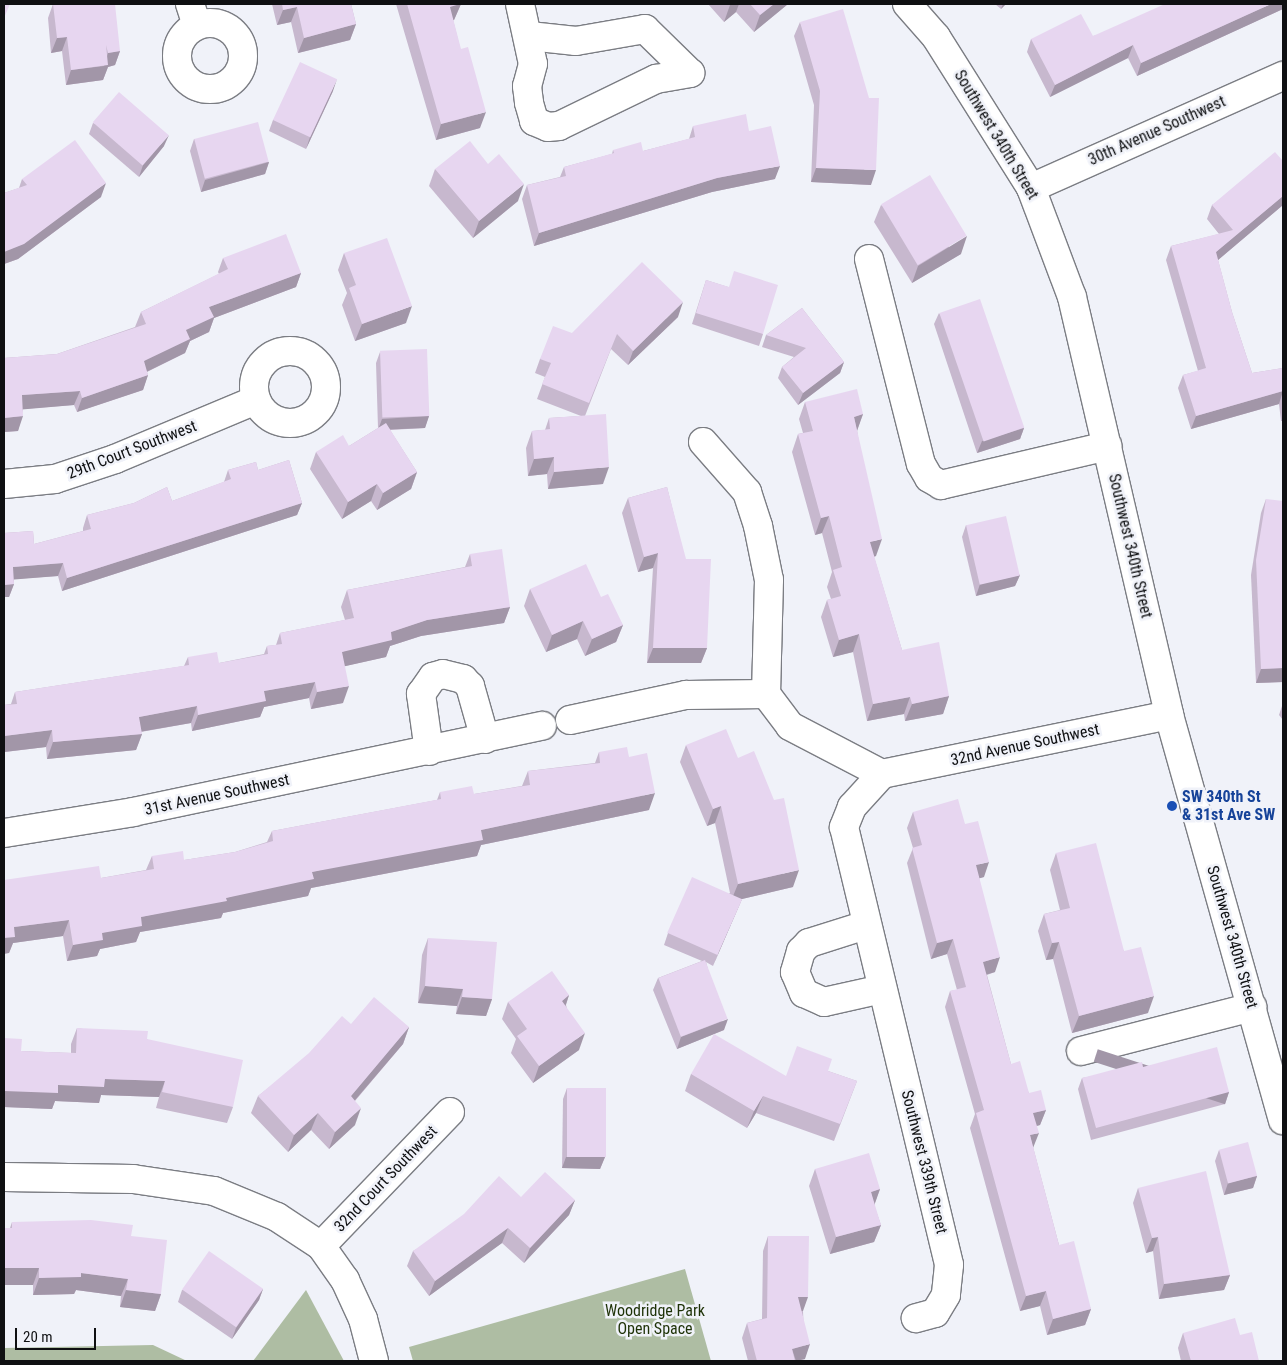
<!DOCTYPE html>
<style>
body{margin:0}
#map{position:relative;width:1287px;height:1365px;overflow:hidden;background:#f0f2f9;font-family:"Roboto Condensed",sans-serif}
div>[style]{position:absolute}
.forest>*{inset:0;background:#aebda3}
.roads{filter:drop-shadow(1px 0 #7b7d83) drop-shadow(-1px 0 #7b7d83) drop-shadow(0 1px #7b7d83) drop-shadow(0 -1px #7b7d83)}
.minor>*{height:28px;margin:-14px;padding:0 14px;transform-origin:14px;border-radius:14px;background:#fff}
.minor>.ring{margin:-14px;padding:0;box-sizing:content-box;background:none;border:28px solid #fff;border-radius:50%}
.major>*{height:28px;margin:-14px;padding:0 14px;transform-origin:14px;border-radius:14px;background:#fff}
.wall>*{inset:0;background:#c7b8ce}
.shaded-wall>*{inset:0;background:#a296a8;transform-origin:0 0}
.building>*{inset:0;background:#e7d6f0;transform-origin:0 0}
.dots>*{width:14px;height:14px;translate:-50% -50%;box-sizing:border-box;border:2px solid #f0f2f9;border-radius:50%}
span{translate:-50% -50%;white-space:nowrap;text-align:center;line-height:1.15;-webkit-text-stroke:5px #f0f2f9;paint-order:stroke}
.street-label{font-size:16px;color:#0f1012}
.transit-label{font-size:16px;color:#164399;font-weight:700}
.left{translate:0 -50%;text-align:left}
.park-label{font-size:16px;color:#1e3207}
.frame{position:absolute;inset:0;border:5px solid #0f1012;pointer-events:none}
.scale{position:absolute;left:15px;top:1328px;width:81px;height:22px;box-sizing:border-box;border:2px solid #0f1012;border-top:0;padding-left:6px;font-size:15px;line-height:18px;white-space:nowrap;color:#0f1012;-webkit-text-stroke:4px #f0f2f9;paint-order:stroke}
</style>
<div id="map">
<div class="forest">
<div style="clip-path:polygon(685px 1269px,711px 1361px,413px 1361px,409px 1347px)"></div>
<div style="clip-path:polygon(306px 1290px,344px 1361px,253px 1361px)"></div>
<div style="clip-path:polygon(153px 1345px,187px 1361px,4px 1361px,4px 1348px)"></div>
</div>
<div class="roads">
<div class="minor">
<div style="left:190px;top:4px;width:22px;rotate:72deg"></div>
<div style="left:520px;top:4px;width:61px;rotate:77.8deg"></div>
<div style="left:533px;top:64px;width:23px;rotate:105deg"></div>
<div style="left:527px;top:86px;width:17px;rotate:83deg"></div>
<div style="left:529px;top:103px;width:19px;rotate:74deg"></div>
<div style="left:534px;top:121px;width:15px;rotate:23deg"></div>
<div style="left:548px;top:127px;width:11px;rotate:-5deg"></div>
<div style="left:559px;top:126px;width:108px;rotate:-25.9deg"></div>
<div style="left:656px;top:79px;width:35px;rotate:-10deg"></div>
<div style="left:690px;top:73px;width:63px;rotate:-135.6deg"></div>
<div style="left:645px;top:29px;width:70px;rotate:170.1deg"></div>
<div style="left:576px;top:41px;width:47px;rotate:-173.9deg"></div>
<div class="ring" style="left:177px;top:23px;width:38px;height:38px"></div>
<div style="left:1031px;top:188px;width:276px;rotate:-24deg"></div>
<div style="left:869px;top:259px;width:211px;rotate:75.8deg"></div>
<div style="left:921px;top:464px;width:16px;rotate:60deg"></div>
<div style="left:929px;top:478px;width:14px;rotate:30deg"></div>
<div style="left:941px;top:485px;width:171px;rotate:-13.2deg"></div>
<div class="ring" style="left:254px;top:351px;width:44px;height:44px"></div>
<div style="left:703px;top:442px;width:67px;rotate:48.7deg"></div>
<div style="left:747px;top:492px;width:36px;rotate:72deg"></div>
<div style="left:758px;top:526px;width:55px;rotate:78.5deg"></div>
<div style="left:769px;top:580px;width:114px;rotate:91.5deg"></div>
<div style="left:766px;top:694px;width:40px;rotate:53deg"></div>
<div style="left:790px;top:726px;width:104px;rotate:27.6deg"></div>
<div style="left:882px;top:774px;width:45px;rotate:132.3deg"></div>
<div style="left:852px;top:807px;width:22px;rotate:112deg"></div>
<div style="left:844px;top:827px;width:450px;rotate:76.5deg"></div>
<div style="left:949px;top:1265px;width:30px;rotate:96deg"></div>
<div style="left:946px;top:1295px;width:21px;rotate:121deg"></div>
<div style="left:935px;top:1313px;width:20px;rotate:165deg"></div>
<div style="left:4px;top:484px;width:51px;rotate:-5.6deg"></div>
<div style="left:55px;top:479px;width:63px;rotate:-18.4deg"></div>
<div style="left:115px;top:459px;width:153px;rotate:-22.7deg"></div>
<div style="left:570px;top:720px;width:119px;rotate:-12.2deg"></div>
<div style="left:686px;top:695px;width:80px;rotate:-0.7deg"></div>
<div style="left:429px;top:751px;width:58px;rotate:-98deg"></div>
<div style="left:421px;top:694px;width:21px;rotate:-55deg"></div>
<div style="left:433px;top:677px;width:10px;rotate:-17deg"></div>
<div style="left:443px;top:674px;width:21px;rotate:14deg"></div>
<div style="left:463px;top:679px;width:10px;rotate:45deg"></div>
<div style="left:470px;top:686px;width:55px;rotate:74.2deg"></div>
<div style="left:882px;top:774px;width:293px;rotate:-11.6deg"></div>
<div style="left:4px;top:833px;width:131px;rotate:-9.2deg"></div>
<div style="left:133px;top:812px;width:418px;rotate:-11.9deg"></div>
<div style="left:866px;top:925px;width:60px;rotate:162.5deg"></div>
<div style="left:809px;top:943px;width:11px;rotate:135deg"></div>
<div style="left:801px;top:951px;width:22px;rotate:106deg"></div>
<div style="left:795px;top:972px;width:23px;rotate:67deg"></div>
<div style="left:804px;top:993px;width:22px;rotate:24deg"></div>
<div style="left:824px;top:1002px;width:59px;rotate:-12.6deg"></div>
<div style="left:1081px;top:1051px;width:177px;rotate:-14.4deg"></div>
<div style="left:4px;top:1177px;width:129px;rotate:0.9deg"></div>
<div style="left:133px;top:1179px;width:82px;rotate:8.4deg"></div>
<div style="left:214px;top:1191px;width:68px;rotate:22.4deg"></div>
<div style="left:277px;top:1217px;width:53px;rotate:33.4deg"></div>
<div style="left:321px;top:1246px;width:42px;rotate:54.8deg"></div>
<div style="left:345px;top:1280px;width:43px;rotate:65.2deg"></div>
<div style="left:363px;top:1319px;width:43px;rotate:75.3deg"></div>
<div style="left:321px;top:1246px;width:186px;rotate:-46.1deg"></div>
</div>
<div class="major">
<div style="left:907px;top:4px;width:44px;rotate:48.7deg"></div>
<div style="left:936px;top:37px;width:178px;rotate:57.8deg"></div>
<div style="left:1031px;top:188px;width:116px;rotate:69.4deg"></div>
<div style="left:1072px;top:297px;width:429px;rotate:76.9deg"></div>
<div style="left:1169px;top:715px;width:421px;rotate:74.3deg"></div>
</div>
</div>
<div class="wall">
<div style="clip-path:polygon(53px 4px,120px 51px,115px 65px,108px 67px,103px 80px,66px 85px,62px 51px,51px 53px,48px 18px)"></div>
<div style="clip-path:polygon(272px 4px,351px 4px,356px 24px,350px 40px,298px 53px,291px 22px,277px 25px)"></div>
<div style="clip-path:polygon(396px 4px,461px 4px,454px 20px,453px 20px,480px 128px,436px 140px)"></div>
<div style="clip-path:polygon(708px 4px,788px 4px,754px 32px,736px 12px,724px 22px)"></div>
<div style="clip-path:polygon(995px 4px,1006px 4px,1001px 9px)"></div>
<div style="clip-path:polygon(1283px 4px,1283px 9px,1137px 76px,1128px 58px,1050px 97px,1027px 52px,1031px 39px,1093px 36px)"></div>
<div style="clip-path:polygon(800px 22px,871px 185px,811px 182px,814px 105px,794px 36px)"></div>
<div style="clip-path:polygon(333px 91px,306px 149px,269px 131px,273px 120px)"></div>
<div style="clip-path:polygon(93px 123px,164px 146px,139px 177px,89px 134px)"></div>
<div style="clip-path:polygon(693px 126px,749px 131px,775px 179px,712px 192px,534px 246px,522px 199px,527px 185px,560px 177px,564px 167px,612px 154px,613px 150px,643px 151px,689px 139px)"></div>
<div style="clip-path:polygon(194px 139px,269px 162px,265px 174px,201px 192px,190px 151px)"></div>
<div style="clip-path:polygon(1283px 161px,1283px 205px,1218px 260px,1232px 312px,1252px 373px,1283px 368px,1283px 421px,1281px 421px,1279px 404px,1191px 429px,1178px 388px,1183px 375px,1198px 371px,1166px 260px,1171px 246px,1219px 234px,1207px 219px,1212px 205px)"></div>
<div style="clip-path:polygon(435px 169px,518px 201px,473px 238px,429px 186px)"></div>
<div style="clip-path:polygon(22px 179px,101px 197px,18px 259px,4px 264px,4px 193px,19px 188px)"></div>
<div style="clip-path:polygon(881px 205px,961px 254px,912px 283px,874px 222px)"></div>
<div style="clip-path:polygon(344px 253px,406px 323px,355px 341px,342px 305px,347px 293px,338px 270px)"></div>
<div style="clip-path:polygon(223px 258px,301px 273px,296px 287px,214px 318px,209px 332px,190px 341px,185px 353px,147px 372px,148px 375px,143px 390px,77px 412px,74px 405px,23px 409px,18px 431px,4px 432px,4px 358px,57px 354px,135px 327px,141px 312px,219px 274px,218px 272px)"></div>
<div style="clip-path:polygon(706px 280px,728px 287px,763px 334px,759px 346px,692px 324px)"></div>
<div style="clip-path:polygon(802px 308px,844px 362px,840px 373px,798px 405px,778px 378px,782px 367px,794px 357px,762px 347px,766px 335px)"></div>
<div style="clip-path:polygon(939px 313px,1024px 428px,1020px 439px,977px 453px,934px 324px)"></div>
<div style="clip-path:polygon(678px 317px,628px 365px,611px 349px,585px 416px,603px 484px,548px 489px,547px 474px,528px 476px,526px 448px,532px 431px,545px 430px,549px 418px,581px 416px,537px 399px,545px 377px,535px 373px,540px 359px,572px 333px)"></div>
<div style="clip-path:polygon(380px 352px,429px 416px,425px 428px,390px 430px,417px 472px,411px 489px,377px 510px,371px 501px,342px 519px,310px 469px,316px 452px,349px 446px,378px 428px,376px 363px)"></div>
<div style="clip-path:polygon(805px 402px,863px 414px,857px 430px,876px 556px,874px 557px,902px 650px,949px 696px,943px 714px,905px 721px,904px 714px,867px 721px,853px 652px,833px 657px,821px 617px,827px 600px,831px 599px,827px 587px,832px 572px,822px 533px,815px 535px,792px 452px,798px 434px,803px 433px,799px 419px)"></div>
<div style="clip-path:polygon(289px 460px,302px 503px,297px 515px,62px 591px,58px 576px,14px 579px,14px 584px,9px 597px,4px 597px,4px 533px,33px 531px,34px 544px,83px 531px,83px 528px,87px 515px,134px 503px,167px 487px,172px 501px,224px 482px,228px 470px,256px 462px,258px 470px)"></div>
<div style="clip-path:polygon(667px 487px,707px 648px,701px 663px,647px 663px,653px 568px,638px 572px,622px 513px,628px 498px)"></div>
<div style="clip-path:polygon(1266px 499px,1283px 682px,1256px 683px,1251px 575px,1261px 513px)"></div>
<div style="clip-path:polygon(966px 525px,1020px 575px,1015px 586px,976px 596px,962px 537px)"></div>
<div style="clip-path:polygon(470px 554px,510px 607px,504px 623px,421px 636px,390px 646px,386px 657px,345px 666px,343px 703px,311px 709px,309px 698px,264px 707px,260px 717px,192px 731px,191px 723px,141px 732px,142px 734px,136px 750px,47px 759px,46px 747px,5px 752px,4px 705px,11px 704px,15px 692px,184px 666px,188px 657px,219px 663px,264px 654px,267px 646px,276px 645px,280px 633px,345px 620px,341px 607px,347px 590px,465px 567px)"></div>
<div style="clip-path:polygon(530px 589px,601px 597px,623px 625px,616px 642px,585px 656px,577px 639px,546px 652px,524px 606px)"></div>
<div style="clip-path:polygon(1283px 703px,1283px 720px,1279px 715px)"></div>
<div style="clip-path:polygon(686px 745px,793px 887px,742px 899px,713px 966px,706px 962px,724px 1030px,677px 1049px,653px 990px,658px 978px,702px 961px,664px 945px,668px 933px,730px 893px,715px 823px,707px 826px,680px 762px)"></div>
<div style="clip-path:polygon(599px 752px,629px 757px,649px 810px,481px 845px,477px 856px,311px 888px,308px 896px,223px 913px,221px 918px,140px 932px,136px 942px,100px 949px,97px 956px,67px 961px,63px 936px,13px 943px,9px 953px,4px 880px,101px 878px,146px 870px,152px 856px,184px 860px,235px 852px,267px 842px,272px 831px,437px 800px,440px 792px,474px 794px,522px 786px,528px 771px,595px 763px)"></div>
<div style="clip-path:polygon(913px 812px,965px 824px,984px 877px,979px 878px,995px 972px,987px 975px,1011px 1064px,1029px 1093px,1046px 1110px,1040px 1125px,1037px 1126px,1033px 1147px,1059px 1245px,1091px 1309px,1085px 1325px,1047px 1335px,1040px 1306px,1020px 1311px,970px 1128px,975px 1114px,945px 1007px,950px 991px,957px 990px,947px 954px,931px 959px,907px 863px,913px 848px,907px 828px)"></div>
<div style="clip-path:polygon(1056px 853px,1124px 951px,1148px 1013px,1072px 1033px,1053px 959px,1046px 960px,1038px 931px,1044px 914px,1060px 910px,1050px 870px)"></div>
<div style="clip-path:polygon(428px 938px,492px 999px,486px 1016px,456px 1014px,457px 1006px,418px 1003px,422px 955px)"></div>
<div style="clip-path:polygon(569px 995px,566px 1005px,579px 1050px,533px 1083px,511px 1053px,516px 1039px,502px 1019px,508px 1002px)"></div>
<div style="clip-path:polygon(351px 1024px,409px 1027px,403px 1044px,355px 1101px,355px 1125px,329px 1149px,311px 1130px,288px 1152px,251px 1113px,258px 1096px)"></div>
<div style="clip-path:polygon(77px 1028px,147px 1039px,233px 1107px,227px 1123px,156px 1108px,159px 1097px,101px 1095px,99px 1103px,55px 1101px,52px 1109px,4px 1107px,4px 1038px,21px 1051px,71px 1053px,71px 1044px)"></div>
<div style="clip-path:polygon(1143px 1067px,1229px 1092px,1225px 1104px,1091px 1140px,1078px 1089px,1082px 1078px)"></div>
<div style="clip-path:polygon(828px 1071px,857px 1081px,834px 1141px,756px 1113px,747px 1128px,685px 1091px,691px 1074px,786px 1076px)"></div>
<div style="clip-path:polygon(567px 1088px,605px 1157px,600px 1169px,562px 1168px,563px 1099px)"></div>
<div style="clip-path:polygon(1219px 1150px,1257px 1176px,1253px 1188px,1224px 1195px,1215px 1161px)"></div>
<div style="clip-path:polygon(815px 1169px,880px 1189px,874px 1205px,881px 1225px,874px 1242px,830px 1254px,809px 1186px)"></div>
<div style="clip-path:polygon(1138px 1188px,1230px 1275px,1224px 1290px,1159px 1299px,1153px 1251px,1146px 1253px,1133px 1203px)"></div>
<div style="clip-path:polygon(521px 1197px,575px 1200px,569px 1215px,524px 1263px,502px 1243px,429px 1296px,407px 1266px,413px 1251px)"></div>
<div style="clip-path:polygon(12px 1222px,131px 1236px,161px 1294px,155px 1311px,120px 1307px,121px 1296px,76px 1290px,74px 1294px,33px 1295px,33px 1285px,4px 1285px,4px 1228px,10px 1228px)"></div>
<div style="clip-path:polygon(768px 1236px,803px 1311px,805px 1359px,796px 1361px,748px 1361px,742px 1338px,747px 1323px,762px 1319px,763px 1251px)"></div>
<div style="clip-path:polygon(263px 1289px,259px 1300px,232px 1339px,178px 1302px,182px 1290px)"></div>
<div style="clip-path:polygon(1183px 1333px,1240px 1335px,1259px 1361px,1181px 1361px,1178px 1348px)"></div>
</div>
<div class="shaded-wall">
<div style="clip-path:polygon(453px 4px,461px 4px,454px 20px,444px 23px,450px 7px)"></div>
<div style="clip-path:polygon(732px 4px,739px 4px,736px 12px,724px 22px,730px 5px)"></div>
<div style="clip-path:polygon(774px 4px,788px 4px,754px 32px,760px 15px)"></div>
<div style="clip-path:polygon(1003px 4px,1006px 4px,1001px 9px)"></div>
<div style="clip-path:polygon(1271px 4px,1283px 4px,1283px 9px,1137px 76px,1141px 63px)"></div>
<div style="clip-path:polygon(297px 7px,291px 22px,277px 25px,283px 10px)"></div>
<div style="clip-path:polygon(356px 24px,350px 40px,298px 53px,304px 38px)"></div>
<div style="clip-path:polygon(67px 37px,62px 51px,51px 53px,57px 38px)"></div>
<div style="clip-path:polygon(1133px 45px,1128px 58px,1050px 97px,1055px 85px)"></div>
<div style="clip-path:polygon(120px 51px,115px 65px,108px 67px,103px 80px,66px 85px,71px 70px,104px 66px,108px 53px)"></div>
<div style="clip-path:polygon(337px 79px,333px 91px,306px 149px,310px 137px)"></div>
<div style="clip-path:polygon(486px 112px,480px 128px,436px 140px,441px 124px)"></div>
<div style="clip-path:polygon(169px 135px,164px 146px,139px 177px,143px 165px)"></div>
<div style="clip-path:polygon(269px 162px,265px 174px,201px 192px,205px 180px)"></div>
<div style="clip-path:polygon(780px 166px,775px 179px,712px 192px,534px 246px,539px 233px,717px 178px)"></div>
<div style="clip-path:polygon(816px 168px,876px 170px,871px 185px,811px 182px)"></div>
<div style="clip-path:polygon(106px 183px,101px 197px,18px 259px,4px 264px,4px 252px)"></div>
<div style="clip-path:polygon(524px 184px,518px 201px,473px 238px,479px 221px)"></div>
<div style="clip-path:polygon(1283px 196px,1283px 205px,1211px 266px,1216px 252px)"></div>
<div style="clip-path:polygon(967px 236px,961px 254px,912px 283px,918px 266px)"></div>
<div style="clip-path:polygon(301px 273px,296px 287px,214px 318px,209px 332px,190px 341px,185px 353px,138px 376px,144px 361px,209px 307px)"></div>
<div style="clip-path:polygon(683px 302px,678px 317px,628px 365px,633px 351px)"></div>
<div style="clip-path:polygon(412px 306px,406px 323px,355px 341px,362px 324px)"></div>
<div style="clip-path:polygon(844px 362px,840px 373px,798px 405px,803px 393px)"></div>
<div style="clip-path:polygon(148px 375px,143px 390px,77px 412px,82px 398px)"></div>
<div style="clip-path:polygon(80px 391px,74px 405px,16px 410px,22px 395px)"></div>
<div style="clip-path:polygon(1283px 391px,1279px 404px,1191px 429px,1196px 416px)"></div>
<div style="clip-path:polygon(863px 414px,857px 431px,854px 417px)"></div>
<div style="clip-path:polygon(23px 416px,18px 431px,4px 432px,4px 418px)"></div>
<div style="clip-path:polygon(429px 416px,425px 428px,378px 430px,382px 419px)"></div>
<div style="clip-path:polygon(1024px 428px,1020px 439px,977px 453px,982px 441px)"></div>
<div style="clip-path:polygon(554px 457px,547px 474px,528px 476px,534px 459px)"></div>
<div style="clip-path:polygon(609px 467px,603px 484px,548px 489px,554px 472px)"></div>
<div style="clip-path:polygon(417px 472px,411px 489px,377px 510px,383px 493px)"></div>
<div style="clip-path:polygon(377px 484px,371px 501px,342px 519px,348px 502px)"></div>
<div style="clip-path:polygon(302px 503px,297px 515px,62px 591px,67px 578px)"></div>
<div style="clip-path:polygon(829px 516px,822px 533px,815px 535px,821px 518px)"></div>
<div style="clip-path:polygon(882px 539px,876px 556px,864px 559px,870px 542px)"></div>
<div style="clip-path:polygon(658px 553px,653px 568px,638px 572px,644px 557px)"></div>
<div style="clip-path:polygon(63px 563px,58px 576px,8px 580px,13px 567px)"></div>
<div style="clip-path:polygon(1020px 575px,1015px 586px,976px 596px,980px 584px)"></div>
<div style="clip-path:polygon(14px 584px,9px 597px,4px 597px,4px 585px)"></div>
<div style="clip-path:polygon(510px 607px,504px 623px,421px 636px,390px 646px,386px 657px,337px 668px,342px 652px,391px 632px,427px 620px)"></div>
<div style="clip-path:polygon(583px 621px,577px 639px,546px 652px,552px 635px)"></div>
<div style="clip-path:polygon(623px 625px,616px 642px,585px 656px,592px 639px)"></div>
<div style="clip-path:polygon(859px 634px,853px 652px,833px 657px,839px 640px)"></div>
<div style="clip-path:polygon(653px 648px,707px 648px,701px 663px,647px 663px)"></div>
<div style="clip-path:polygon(1283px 668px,1283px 682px,1256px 683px,1261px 669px)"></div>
<div style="clip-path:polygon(315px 682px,309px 698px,264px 707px,260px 717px,192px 731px,198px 715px,264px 691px)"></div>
<div style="clip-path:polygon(349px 686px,343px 703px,311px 709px,317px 692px)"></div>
<div style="clip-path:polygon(949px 696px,943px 714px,905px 721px,912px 704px)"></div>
<div style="clip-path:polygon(910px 697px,904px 714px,867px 721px,873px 704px)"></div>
<div style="clip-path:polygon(197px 706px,191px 723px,133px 733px,139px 717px)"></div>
<div style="clip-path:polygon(52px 730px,46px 747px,4px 752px,4px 736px)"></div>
<div style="clip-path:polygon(142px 734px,136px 750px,47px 759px,53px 742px)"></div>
<div style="clip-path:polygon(655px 793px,649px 810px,481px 845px,477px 856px,311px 888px,308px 896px,223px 913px,221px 918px,140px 932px,136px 942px,100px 949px,97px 956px,67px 961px,73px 945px,141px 917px,226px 898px,312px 872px,481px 830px)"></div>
<div style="clip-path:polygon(721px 806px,715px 823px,707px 826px,713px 809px)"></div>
<div style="clip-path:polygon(989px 862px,984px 877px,970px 881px,976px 865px)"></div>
<div style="clip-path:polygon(799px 870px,793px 887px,742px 899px,713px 966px,718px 954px,731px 901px,738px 884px)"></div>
<div style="clip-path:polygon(69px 920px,63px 936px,13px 943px,9px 953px,4px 954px,4px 938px,14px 927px)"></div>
<div style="clip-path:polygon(953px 939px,947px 954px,931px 959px,937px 943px)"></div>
<div style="clip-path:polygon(1059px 942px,1053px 959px,1046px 960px,1052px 943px)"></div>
<div style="clip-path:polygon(1000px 957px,995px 972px,978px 977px,983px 962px)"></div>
<div style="clip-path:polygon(425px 986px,463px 989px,457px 1006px,418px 1003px)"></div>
<div style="clip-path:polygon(569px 995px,563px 1013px,562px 1001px)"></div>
<div style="clip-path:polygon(1154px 996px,1148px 1013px,1072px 1033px,1079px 1016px)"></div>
<div style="clip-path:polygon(462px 997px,492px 999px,486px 1016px,456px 1014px)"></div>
<div style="clip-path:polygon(728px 1019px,724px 1030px,677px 1049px,681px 1037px)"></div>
<div style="clip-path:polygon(409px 1027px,403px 1044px,344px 1113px,351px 1096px)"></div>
<div style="clip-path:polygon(585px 1033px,579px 1050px,533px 1083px,539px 1066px)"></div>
<div style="clip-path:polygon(105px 1079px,165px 1081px,159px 1097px,101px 1095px,99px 1103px,55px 1101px,52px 1109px,4px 1107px,4px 1091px,58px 1085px)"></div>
<div style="left:1229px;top:1092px;width:13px;height:138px;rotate:108deg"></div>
<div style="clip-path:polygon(763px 1096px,756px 1113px,747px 1128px,754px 1111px)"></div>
<div style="clip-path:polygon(361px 1108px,355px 1125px,329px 1149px,335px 1132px)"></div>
<div style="clip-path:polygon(1046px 1110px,1040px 1125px,1028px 1128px,1033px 1113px)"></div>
<div style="clip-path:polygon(318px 1113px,311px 1130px,288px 1152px,294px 1135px)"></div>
<div style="clip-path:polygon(1039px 1133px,1033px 1148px,1030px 1135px)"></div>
<div style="clip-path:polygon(566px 1157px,605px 1157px,600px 1169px,562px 1168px)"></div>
<div style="clip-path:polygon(1257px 1176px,1253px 1188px,1224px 1195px,1228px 1183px)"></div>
<div style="clip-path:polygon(880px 1189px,874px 1206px,871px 1192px)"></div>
<div style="clip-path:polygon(575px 1200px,569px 1215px,524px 1263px,530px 1248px)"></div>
<div style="clip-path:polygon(881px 1225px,874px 1242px,830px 1254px,836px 1237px)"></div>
<div style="clip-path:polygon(508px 1228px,502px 1243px,429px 1296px,435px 1281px)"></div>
<div style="clip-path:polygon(1158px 1237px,1153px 1251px,1146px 1253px,1152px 1238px)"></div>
<div style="clip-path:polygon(4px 1268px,39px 1268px,33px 1285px,4px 1285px)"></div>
<div style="clip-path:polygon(81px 1273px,128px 1279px,121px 1296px,76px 1290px,74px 1294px,33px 1295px,39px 1278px)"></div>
<div style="clip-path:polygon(1230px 1275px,1224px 1290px,1159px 1299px,1164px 1284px)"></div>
<div style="clip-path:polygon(263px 1289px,259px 1300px,232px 1339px,236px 1328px)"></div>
<div style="clip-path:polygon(126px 1290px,161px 1294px,155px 1311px,120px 1307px)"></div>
<div style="clip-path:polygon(1046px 1291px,1040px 1306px,1020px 1311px,1026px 1296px)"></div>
<div style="clip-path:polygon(798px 1297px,808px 1297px,803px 1311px,793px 1311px)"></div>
<div style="clip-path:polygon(1091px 1309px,1085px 1325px,1047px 1335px,1053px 1319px)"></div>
<div style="clip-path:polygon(810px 1344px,805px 1359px,796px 1361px,792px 1349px)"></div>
</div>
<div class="building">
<div style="clip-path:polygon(4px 4px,10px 4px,4px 18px)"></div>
<div style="clip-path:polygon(53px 4px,115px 4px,120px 51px,108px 53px,106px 45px,108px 65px,71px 70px,67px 37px,57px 38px)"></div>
<div style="clip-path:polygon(282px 4px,351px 4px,356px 24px,304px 38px,297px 7px,283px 10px)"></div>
<div style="clip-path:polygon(407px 4px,460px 4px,450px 7px,461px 49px,468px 47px,486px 112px,441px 124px)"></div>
<div style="clip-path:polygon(750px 4px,774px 4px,760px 15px)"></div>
<div style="clip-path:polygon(1165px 4px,1271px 4px,1141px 63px,1133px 45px,1055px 85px,1031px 39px,1081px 14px,1093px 36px)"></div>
<div style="clip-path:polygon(843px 9px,869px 98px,879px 98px,876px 170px,816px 168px,820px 91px,800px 22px)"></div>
<div style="left:300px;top:62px;width:41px;height:64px;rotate:25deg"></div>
<div style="left:119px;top:92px;width:66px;height:40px;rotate:41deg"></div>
<div style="clip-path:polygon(746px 114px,749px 131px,771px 126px,780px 166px,717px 178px,539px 233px,527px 185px,566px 176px,564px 167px,614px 153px,613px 150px,641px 142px,643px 151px,695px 137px,693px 126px)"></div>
<div style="left:258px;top:122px;width:41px;height:66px;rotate:75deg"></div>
<div style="clip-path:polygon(75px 140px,106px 183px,24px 244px,4px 252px,4px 193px,27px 185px,22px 179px)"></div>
<div style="clip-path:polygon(470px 141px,488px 164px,499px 154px,524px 184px,479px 221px,435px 169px)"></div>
<div style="clip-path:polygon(1275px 152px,1283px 161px,1283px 196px,1216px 252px,1232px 312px,1252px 373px,1283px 368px,1283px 391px,1196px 416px,1183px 375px,1206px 368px,1171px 246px,1233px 230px,1212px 205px)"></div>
<div style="left:930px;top:175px;width:71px;height:57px;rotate:59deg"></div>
<div style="clip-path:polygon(286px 234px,301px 273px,209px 307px,214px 317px,186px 330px,190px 339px,144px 361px,148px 375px,82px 398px,80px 391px,22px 395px,23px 416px,4px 418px,4px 358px,57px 354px,146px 324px,141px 312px,228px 269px,223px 258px)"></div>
<div style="clip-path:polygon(387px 238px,412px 306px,362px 324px,349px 288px,356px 285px,344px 253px)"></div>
<div style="clip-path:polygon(642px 262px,683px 302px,633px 351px,617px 334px,589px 403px,542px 384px,551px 363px,540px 359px,553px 326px,572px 333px)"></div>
<div style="clip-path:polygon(734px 271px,778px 285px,763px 334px,696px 313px,706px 280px,729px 287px)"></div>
<div style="left:980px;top:299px;width:136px;height:43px;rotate:71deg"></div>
<div style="clip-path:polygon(802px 308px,844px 362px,803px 393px,782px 367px,806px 348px,766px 335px)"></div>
<div style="left:427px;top:349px;width:67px;height:47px;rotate:88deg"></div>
<div style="clip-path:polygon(857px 389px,863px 414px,854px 417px,882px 539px,870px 542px,902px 650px,939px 642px,949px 696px,912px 704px,910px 697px,873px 704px,859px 634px,839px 640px,827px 600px,841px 596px,833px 570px,842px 567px,829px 516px,821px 518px,798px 434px,813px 431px,805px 402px)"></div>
<div style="clip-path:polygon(606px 414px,609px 467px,554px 472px,554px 457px,534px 459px,532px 431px,550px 429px,549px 418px)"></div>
<div style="clip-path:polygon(386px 423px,417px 472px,383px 493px,377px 484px,348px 502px,316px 452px,343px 435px,349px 446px)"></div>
<div style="clip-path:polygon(289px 460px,302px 503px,67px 578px,63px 563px,13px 567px,14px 584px,4px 585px,4px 533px,33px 531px,34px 544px,91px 529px,87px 515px,134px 503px,167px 487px,172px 501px,231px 479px,228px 470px,256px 462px,258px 470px)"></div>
<div style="clip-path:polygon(667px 487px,686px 559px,711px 559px,707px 648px,653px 648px,658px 553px,644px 557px,628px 498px)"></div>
<div style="clip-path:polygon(1266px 499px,1283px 501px,1283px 668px,1261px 669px,1256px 560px)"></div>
<div style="left:1006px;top:516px;width:61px;height:41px;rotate:77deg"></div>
<div style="clip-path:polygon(502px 549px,510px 607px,427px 620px,391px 632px,392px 640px,342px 652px,349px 686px,317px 692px,315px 682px,264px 691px,266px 701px,198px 715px,197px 706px,139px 717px,142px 734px,53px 742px,52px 730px,4px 736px,5px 762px,4px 762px,4px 705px,17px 704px,15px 692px,189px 665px,188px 657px,217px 652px,219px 663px,268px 654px,267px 646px,282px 644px,280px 633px,354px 618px,347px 590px,472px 566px,470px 554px)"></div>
<div style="clip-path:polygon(586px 564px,601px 597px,608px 594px,623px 625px,592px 639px,583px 621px,552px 635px,530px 589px)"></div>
<div style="clip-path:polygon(726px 729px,738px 758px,754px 751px,774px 800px,784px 798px,799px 870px,738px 884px,721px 806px,713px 809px,686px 745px)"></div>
<div style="clip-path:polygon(627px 747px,629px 757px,647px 753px,655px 793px,481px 830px,483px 840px,312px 872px,314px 879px,226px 898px,227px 901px,141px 917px,142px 926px,102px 933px,103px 940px,73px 945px,69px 920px,14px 927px,15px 937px,4px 938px,4px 880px,99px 866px,101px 878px,154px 869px,152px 856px,183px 851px,184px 860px,235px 852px,273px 841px,272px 831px,441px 799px,440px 792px,472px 786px,474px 794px,530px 785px,528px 771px,600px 763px,599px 752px)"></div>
<div style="clip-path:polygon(958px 799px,965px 824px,978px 821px,989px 862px,976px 865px,1000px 957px,983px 962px,1011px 1064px,1020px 1061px,1029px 1093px,1041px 1090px,1046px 1110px,1033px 1113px,1039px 1133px,1030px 1135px,1059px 1245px,1074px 1241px,1091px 1309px,1053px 1319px,1046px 1291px,1026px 1296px,976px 1113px,984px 1110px,950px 991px,966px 987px,953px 939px,937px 943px,912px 848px,922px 845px,913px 812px)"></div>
<div style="clip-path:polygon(1096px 843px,1124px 951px,1141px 947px,1154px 996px,1079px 1016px,1059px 942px,1052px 943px,1044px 914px,1070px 908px,1056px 853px)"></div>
<div style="left:692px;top:877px;width:55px;height:61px;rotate:24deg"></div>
<div style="clip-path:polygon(428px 938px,497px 942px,492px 999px,462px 997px,463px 989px,425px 986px)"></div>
<div style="left:705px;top:960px;width:63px;height:50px;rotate:69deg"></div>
<div style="clip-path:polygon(552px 971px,569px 995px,562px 1001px,585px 1033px,539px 1066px,517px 1036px,527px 1029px,508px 1002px)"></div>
<div style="clip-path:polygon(374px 997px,409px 1027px,351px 1096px,361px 1108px,335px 1132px,318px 1113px,294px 1135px,258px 1096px,309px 1053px,342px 1016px,351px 1024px)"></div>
<div style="clip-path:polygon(77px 1028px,148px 1031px,147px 1039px,243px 1060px,233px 1107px,162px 1092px,165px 1081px,105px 1079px,104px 1087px,58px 1085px,58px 1093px,4px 1091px,4px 1038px,22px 1039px,21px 1051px,76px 1053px)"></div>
<div style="clip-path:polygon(714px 1034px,786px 1076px,797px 1046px,832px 1059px,828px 1071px,857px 1081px,840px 1124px,763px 1096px,754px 1111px,691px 1074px)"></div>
<div style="clip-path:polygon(1217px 1047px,1229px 1092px,1096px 1128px,1082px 1078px,1142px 1062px,1143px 1067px)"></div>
<div style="left:567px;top:1088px;width:39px;height:69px"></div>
<div style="left:1248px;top:1142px;width:35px;height:30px;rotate:75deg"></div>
<div style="clip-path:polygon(869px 1153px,880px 1189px,871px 1192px,881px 1225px,836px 1237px,815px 1169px)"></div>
<div style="clip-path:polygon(1206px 1171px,1230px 1275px,1164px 1284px,1158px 1237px,1152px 1238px,1138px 1188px)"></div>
<div style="clip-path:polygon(545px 1172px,575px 1200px,530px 1248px,508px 1228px,435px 1281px,413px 1251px,464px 1214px,499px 1176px,521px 1197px)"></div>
<div style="clip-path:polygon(91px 1220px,133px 1225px,131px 1236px,167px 1240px,161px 1294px,126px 1290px,128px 1279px,81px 1273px,81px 1277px,39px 1278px,39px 1268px,4px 1268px,4px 1228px,12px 1228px,12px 1222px)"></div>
<div style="clip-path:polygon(768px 1236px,809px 1236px,808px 1297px,798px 1297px,810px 1344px,792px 1349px,795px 1361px,757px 1361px,747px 1323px,767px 1318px)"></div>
<div style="left:209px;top:1251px;width:66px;height:47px;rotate:35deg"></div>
<div style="clip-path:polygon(1235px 1318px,1240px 1335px,1252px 1332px,1259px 1361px,1191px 1361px,1183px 1333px)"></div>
</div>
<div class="dots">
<div style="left:1172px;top:806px;background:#1a4fb4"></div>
</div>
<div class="street-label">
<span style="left:1157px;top:131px;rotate:-24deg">30th Avenue Southwest</span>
<span style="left:996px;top:135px;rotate:59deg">Southwest 340th Street</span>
<span style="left:132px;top:450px;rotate:-21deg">29th Court Southwest</span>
<span style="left:1130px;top:546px;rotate:77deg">Southwest 340th Street</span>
<span style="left:1025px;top:745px;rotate:-12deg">32nd Avenue Southwest</span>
<span style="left:217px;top:795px;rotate:-12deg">31st Avenue Southwest</span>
<span style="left:1232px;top:937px;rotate:74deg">Southwest 340th Street</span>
<span style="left:924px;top:1162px;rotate:76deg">Southwest 339th Street</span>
<span style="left:386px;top:1179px;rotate:-46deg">32nd Court Southwest</span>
</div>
<div class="transit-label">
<span class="left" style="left:1182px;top:806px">SW 340th St<br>&amp; 31st Ave SW</span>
</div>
<div class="park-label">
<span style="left:655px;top:1320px">Woodridge Park<br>Open Space</span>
</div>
<div class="frame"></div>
<div class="scale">20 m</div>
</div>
